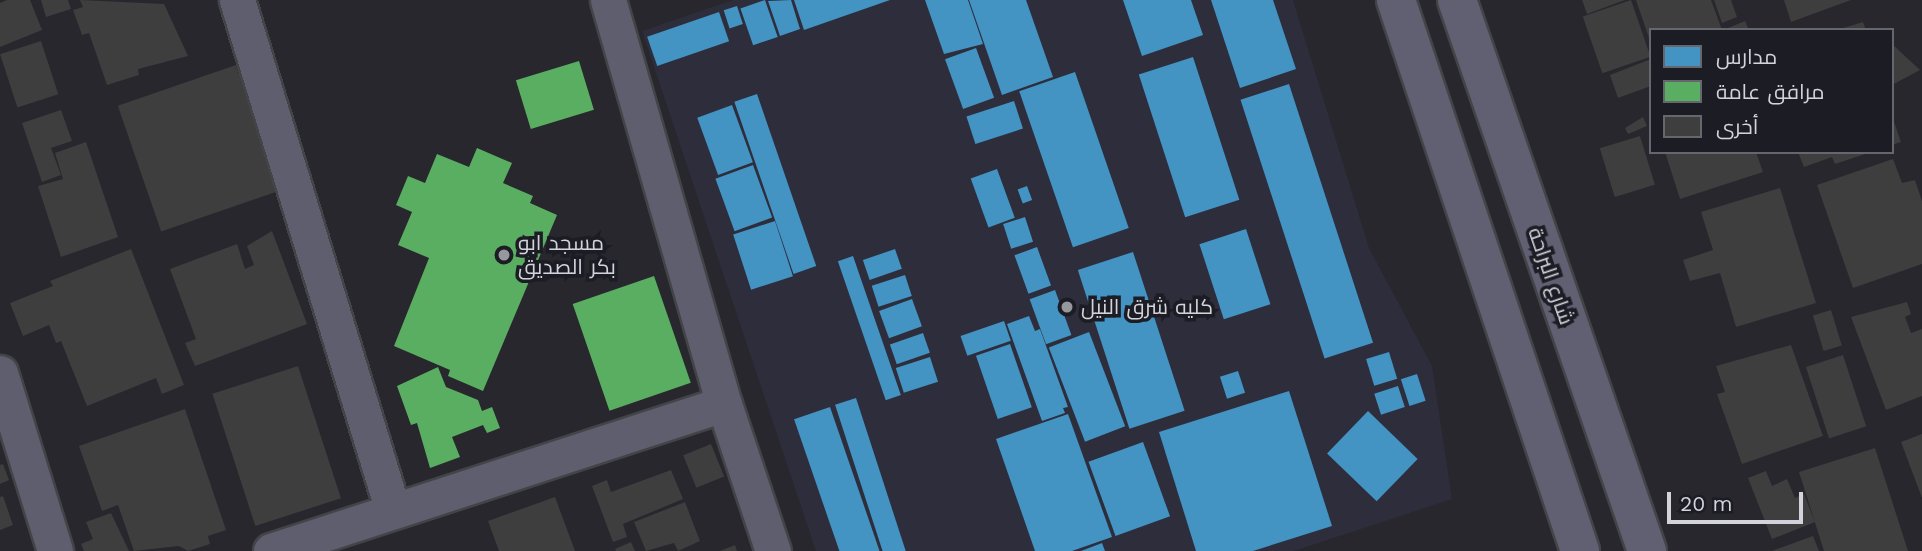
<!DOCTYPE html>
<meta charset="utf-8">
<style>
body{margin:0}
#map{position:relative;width:1922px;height:551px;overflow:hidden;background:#27272d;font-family:"Work Sans",Cairo,sans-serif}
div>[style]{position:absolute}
.built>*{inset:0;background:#2d2d3c}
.schools>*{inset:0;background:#4393c3;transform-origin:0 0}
.public>*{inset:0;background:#5aae61;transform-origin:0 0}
.building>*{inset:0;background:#3e3e3e;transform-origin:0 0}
.roads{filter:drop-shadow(2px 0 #434448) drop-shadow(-2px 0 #434448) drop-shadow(0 2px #434448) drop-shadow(0 -2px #434448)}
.street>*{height:35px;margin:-17.5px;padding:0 17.5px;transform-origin:17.5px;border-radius:17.5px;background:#5e5e6e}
.secondary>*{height:38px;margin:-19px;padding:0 19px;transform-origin:19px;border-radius:19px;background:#616072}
.dots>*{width:19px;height:19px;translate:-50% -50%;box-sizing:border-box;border:4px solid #1c1c25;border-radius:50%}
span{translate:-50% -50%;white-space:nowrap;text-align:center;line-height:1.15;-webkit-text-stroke:7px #1c1c25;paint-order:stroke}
.poi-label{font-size:21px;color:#d3d4db}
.left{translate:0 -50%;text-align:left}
.street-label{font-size:21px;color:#d3d4db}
.legend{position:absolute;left:1649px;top:28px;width:245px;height:126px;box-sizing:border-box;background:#1c1c25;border:2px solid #65666e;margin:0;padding:9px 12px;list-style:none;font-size:21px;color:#d3d4db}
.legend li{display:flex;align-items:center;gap:14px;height:35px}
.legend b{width:35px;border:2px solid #65666e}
.scale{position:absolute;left:1667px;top:492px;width:136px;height:32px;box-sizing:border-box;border:4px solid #d3d4db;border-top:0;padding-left:9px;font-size:21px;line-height:24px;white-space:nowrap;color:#d3d4db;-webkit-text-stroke:5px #1c1c25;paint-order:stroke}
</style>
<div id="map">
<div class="built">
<div style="clip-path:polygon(733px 0,1293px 0,1369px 248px,1432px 366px,1452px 499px,1294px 551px,816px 551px,642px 31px)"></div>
</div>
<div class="schools">
<div style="left:765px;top:0;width:39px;height:26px;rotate:71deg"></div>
<div style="clip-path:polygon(791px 0,800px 29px,780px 36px,768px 1px)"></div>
<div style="clip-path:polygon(794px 0,890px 0,804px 30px)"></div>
<div style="clip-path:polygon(925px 0,968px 0,983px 44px,944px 54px)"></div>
<div style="clip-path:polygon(969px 0,1026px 0,1053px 77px,1002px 95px)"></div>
<div style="clip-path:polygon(1123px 0,1191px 0,1203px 35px,1142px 56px)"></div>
<div style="clip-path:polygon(1211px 0,1273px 0,1296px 69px,1240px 88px)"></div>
<div style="left:737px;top:6px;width:19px;height:14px;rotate:72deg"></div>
<div style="left:719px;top:12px;width:31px;height:76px;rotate:71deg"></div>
<div style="left:976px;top:48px;width:53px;height:33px;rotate:70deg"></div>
<div style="left:1193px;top:57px;width:150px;height:57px;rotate:72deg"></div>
<div style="left:1075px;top:72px;width:165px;height:59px;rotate:71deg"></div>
<div style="left:1289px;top:84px;width:272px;height:51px;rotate:72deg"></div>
<div style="left:757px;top:94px;width:182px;height:24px;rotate:71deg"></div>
<div style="left:1014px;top:101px;width:29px;height:50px;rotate:72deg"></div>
<div style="left:732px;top:105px;width:61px;height:37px;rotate:70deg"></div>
<div style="left:753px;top:165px;width:56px;height:40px;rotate:70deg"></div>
<div style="left:997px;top:169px;width:52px;height:28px;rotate:70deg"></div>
<div style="left:1027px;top:186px;width:15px;height:10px;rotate:70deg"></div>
<div style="left:1025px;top:217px;width:26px;height:23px;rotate:72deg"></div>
<div style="left:775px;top:221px;width:58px;height:44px;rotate:72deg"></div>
<div style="left:1246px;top:229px;width:79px;height:49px;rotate:72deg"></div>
<div style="left:1037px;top:247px;width:41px;height:24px;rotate:70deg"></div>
<div style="left:895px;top:249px;width:21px;height:34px;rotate:71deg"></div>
<div style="left:1133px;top:252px;width:167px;height:58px;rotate:72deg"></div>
<div style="left:853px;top:256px;width:147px;height:16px;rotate:71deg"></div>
<div style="left:905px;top:275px;width:22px;height:35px;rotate:72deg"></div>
<div style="left:1055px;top:290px;width:48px;height:27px;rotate:70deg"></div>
<div style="left:912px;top:299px;width:29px;height:35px;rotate:70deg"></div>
<div style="clip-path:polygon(1029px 316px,1035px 331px,1040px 329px,1068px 407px,1063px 408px,1065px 413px,1042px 421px,1007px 324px)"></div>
<div style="left:1004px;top:321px;width:21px;height:46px;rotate:71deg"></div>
<div style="left:1089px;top:332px;width:101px;height:43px;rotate:69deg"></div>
<div style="left:923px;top:333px;width:21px;height:35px;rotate:71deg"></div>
<div style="left:1010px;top:344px;width:67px;height:36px;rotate:71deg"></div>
<div style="left:1389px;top:352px;width:28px;height:24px;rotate:73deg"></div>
<div style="left:930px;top:357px;width:26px;height:36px;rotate:72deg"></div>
<div style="left:1238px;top:371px;width:23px;height:19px;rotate:72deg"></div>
<div style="left:1417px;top:374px;width:28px;height:17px;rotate:72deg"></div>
<div style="left:1398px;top:386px;width:22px;height:25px;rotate:72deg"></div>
<div style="clip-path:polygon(1289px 391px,1332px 526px,1253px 551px,1196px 551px,1159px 432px)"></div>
<div style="left:856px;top:398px;width:161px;height:22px;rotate:72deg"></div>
<div style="left:830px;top:407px;width:152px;height:38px;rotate:71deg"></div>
<div style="left:1368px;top:411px;width:69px;height:59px;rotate:44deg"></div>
<div style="clip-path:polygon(1068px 414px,1112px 537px,1072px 551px,1035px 551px,996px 439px)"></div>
<div style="left:1143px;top:442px;width:79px;height:58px;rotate:70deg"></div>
<div style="clip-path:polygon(1102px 543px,1105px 551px,1081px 551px)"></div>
</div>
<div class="public">
<div style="left:579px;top:61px;width:51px;height:66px;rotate:73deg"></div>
<div style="clip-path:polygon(477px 148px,512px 163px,503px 183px,533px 196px,530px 203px,557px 215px,483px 391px,448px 376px,450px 370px,394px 346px,429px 258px,398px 245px,412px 212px,396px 205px,408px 176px,425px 183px,437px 154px,469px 167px)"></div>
<div style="left:654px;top:276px;width:113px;height:86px;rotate:71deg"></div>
<div style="clip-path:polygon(438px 367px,446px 387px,478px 400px,482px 411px,492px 407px,500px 428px,487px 433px,483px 425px,452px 437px,460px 457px,430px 468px,417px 423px,411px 425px,397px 386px)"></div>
</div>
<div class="building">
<div style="clip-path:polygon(7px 0,30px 0,42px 30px,0 47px,0 3px)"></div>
<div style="clip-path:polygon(41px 0,68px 0,71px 9px,46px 17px)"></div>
<div style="clip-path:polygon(80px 0,164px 4px,188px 56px,138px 69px,139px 75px,107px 85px,89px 33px,82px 35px,73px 10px,83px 7px)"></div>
<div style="clip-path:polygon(1582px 0,1625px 0,1587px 14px)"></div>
<div style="left:1631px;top:0;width:60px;height:51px;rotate:71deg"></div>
<div style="clip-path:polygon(1636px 0,1711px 0,1722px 30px,1651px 30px,1650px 41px)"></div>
<div style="clip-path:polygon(1714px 0,1731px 0,1737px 17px,1722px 23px)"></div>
<div style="clip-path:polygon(1784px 0,1851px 0,1791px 22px)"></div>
<div style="clip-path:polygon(1745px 21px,1749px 30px,1723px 30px)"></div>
<div style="clip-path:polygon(1863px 22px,1866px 30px,1840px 30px,1840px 29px)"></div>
<div style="left:41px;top:41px;width:56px;height:43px;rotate:72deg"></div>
<div style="clip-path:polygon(1892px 44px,1920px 70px,1892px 85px)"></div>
<div style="clip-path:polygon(1651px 59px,1651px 86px,1618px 98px,1610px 75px)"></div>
<div style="left:236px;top:65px;width:133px;height:125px;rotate:71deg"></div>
<div style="clip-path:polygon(61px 110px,72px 141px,51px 148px,61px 175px,42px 182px,22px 123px)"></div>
<div style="clip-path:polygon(1892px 116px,1901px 142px,1892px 145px)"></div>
<div style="clip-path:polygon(1643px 117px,1647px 126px,1628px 134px,1625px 128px)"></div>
<div style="left:1640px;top:136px;width:51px;height:42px;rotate:73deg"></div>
<div style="clip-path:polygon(86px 142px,118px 237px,61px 257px,38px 186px,63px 179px,55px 153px)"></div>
<div style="clip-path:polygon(1665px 152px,1756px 152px,1763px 172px,1680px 199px)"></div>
<div style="clip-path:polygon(1798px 152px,1868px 152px,1868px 153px,1835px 164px,1832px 157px,1804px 167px)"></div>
<div style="clip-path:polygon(1893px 159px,1902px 183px,1915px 180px,1922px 201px,1922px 264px,1853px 288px,1817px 185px)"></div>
<div style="clip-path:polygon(1780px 188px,1816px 303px,1736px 327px,1720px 273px,1690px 281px,1683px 260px,1713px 250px,1701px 212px)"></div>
<div style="clip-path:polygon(272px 231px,307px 324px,195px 366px,185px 343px,196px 339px,170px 269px,237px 244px,245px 269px,254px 265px,247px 246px)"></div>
<div style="clip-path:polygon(131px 249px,184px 385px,162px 394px,156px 378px,87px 406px,61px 341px,56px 343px,49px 325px,23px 336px,10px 303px,53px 286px,50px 281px)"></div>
<div style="clip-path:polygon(1907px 302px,1911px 314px,1905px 317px,1911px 333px,1922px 329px,1922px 396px,1886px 410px,1851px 317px)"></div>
<div style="left:1831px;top:310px;width:37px;height:19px;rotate:73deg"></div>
<div style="clip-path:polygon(1791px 345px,1823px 436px,1742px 464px,1717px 394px,1725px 392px,1716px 366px)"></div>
<div style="left:1843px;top:355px;width:75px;height:39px;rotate:72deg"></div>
<div style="left:298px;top:366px;width:139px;height:90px;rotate:72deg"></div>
<div style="clip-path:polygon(185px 409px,226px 530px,208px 536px,210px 544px,188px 551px,179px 546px,134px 551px,118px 505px,102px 511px,79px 446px)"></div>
<div style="clip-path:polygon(1922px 434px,1922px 498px,1901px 442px)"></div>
<div style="left:711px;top:444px;width:35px;height:30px;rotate:68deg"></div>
<div style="clip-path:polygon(1875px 448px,1908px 551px,1824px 551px,1799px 472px)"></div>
<div style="clip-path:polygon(3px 464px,9px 480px,0 484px,0 465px)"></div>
<div style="clip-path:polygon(671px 470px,683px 499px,623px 524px,627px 537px,613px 542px,592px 486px,607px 480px,611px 492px)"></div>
<div style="clip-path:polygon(1766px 471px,1772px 486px,1787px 479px,1795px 498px,1804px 494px,1815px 522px,1772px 539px,1748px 478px)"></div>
<div style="clip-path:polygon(3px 496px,13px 525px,0 530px,0 497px)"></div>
<div style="clip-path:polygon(555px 497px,575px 551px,499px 551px,488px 521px)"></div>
<div style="clip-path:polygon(685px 502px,700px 541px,678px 551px,674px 543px,646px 551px,634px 522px)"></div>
<div style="clip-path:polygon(111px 513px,129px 551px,84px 551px,81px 544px,93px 539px,86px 522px)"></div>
<div style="clip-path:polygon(1813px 536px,1819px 551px,1772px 551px)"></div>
<div style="clip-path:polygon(631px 542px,635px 551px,616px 551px,615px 549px)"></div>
<div style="clip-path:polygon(735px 545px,737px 551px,720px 551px)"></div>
</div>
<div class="roads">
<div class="street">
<div style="left:237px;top:0;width:534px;rotate:73.02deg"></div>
<div style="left:608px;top:0;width:420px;rotate:74deg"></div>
<div style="left:724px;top:404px;width:155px;rotate:71.6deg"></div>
<div style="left:0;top:373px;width:186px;rotate:72.8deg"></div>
<div style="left:271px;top:551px;width:476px;rotate:-18deg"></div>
</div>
<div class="secondary">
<div style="left:1396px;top:0;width:581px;rotate:71.53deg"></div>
<div style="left:1457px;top:0;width:583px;rotate:70.97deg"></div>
</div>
</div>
<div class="dots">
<div style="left:504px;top:255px;background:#97979e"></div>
<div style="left:1067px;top:307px;background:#97979e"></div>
</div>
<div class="poi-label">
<span class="left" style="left:518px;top:255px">مسجد ابو<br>بكر الصديق</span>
<span class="left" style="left:1081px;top:307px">كليه شرق النيل</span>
</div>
<div class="street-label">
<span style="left:1551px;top:276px;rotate:71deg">شارع البراحة</span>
</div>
<ul class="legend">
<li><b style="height:19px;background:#4393c3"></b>مدارس</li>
<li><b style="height:19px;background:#5aae61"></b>مرافق عامة</li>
<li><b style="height:19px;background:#3e3e3e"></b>أخرى</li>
</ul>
<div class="scale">20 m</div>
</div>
